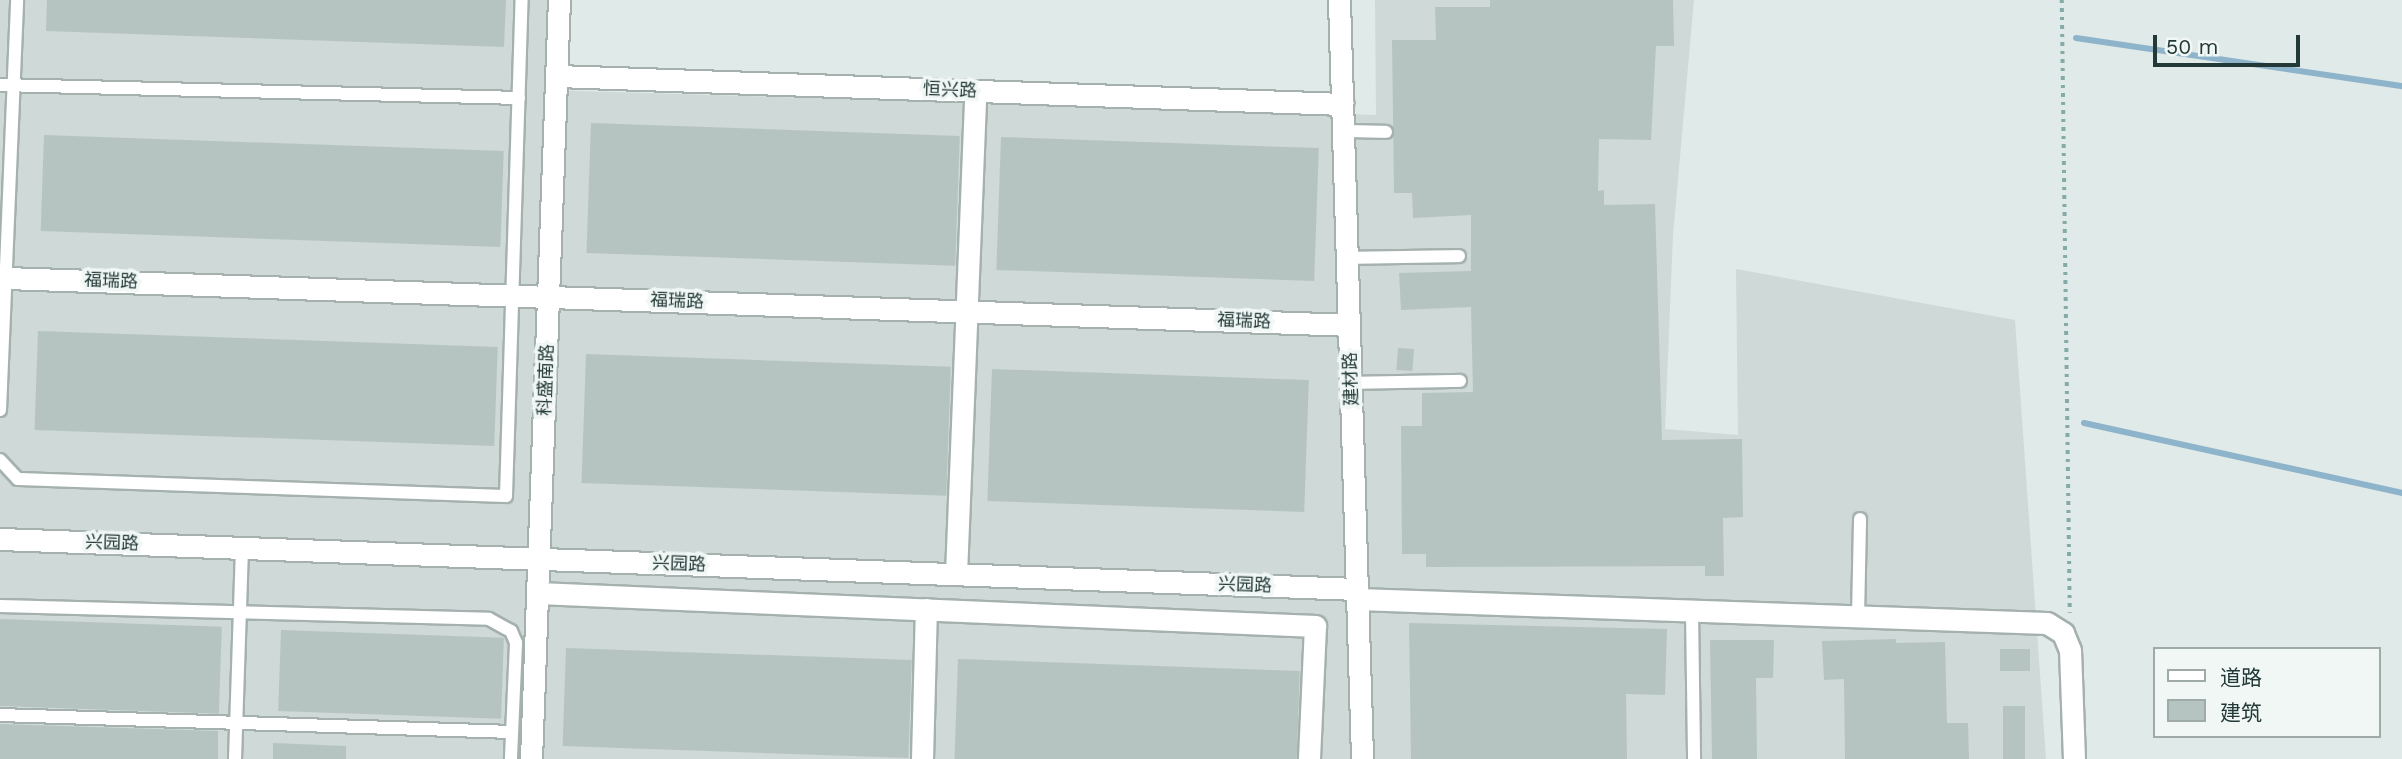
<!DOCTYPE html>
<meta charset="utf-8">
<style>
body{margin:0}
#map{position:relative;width:2402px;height:759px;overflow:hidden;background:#e0eae8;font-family:"Work Sans","Noto Sans SC",sans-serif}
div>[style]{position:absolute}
.built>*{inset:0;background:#cfd9d7}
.stream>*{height:6px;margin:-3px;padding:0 3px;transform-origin:3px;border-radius:3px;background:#8db4ca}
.building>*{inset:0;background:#b6c4c1;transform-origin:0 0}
.path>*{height:3.5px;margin-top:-1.75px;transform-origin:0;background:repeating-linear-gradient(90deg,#84aba7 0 3.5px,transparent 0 8.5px)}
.roads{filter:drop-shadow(2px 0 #a4b1af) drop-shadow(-2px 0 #a4b1af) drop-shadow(0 2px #a4b1af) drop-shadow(0 -2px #a4b1af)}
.lane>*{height:12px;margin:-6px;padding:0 6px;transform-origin:6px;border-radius:6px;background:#fff}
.street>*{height:21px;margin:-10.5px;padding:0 10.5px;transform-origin:10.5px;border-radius:10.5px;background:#fff}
.secondary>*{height:21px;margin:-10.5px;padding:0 10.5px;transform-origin:10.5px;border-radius:10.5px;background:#fff}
span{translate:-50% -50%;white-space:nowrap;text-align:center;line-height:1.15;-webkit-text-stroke:7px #f0f7f5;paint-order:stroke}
.street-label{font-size:18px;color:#233937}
.legend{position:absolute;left:2153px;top:647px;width:228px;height:91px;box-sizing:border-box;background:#f0f7f5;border:2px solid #9eaba9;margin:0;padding:9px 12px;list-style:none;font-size:21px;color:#233937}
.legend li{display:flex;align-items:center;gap:14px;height:35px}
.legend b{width:35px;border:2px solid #9eaba9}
.scale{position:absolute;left:2153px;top:35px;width:147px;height:32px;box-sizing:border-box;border:4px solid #233937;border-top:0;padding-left:9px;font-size:21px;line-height:24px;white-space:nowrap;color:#233937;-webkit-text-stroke:5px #f0f7f5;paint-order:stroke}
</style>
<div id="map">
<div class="built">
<div style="clip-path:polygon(0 0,547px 0,545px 90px,1376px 115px,1375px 0,1694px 0,1673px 235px,1665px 429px,1738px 435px,1736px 269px,2015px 320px,2046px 759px,0 759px)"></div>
</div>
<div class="stream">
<div style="left:2076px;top:38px;width:330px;rotate:8.4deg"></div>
<div style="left:2084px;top:423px;width:326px;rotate:12.4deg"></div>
</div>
<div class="building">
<div style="clip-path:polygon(47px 0,506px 0,504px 47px,46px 31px)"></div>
<div style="clip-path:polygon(1490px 0,1673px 0,1674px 46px,1656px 46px,1651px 140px,1599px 139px,1598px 191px,1604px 190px,1604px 205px,1655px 204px,1662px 440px,1742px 439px,1743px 517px,1723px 518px,1724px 576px,1705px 576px,1705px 566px,1426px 567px,1426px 554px,1402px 554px,1401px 426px,1422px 426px,1422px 393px,1473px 392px,1471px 307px,1401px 310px,1399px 273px,1471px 271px,1471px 215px,1413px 218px,1412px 193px,1394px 193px,1392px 40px,1436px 40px,1435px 7px,1490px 7px)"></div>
<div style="left:591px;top:123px;width:369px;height:130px;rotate:2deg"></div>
<div style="left:44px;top:135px;width:460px;height:96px;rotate:2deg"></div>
<div style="left:1001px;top:137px;width:318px;height:133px;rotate:2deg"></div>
<div style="left:38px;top:331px;width:460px;height:99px;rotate:2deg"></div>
<div style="left:1398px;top:348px;width:16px;height:22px;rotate:4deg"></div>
<div style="left:586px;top:354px;width:365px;height:129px;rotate:2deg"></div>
<div style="left:992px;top:369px;width:317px;height:132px;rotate:2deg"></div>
<div style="left:0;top:619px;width:222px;height:87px;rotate:2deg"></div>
<div style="clip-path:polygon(1409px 623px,1667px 629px,1665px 695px,1626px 694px,1627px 759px,1411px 759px)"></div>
<div style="left:281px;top:630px;width:223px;height:81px;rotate:2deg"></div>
<div style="clip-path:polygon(1896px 639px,1896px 643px,1945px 642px,1947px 723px,1968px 723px,1969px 759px,1845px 759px,1844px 679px,1824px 680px,1822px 641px)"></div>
<div style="clip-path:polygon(1710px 640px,1774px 640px,1773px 678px,1756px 678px,1757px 759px,1712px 759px)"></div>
<div style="left:566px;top:648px;width:346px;height:98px;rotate:2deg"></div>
<div style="left:2000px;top:649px;width:30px;height:22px"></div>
<div style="left:958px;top:659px;width:342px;height:100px;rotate:2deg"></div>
<div style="left:2003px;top:706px;width:22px;height:53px"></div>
<div style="clip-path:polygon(0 724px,218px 731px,218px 759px,0 759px)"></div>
<div style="clip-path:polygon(273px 743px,346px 746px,346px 759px,273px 759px)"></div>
</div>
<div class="path">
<div style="left:2062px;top:0;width:613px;rotate:89.25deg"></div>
</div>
<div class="roads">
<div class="lane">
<div style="left:0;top:85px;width:519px;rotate:1.43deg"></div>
<div style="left:1343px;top:131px;width:43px;rotate:1.3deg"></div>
<div style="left:1347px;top:258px;width:112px;rotate:-1deg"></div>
<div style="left:1351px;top:383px;width:109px;rotate:-1.1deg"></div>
<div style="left:0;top:410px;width:410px;rotate:-87.6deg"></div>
<div style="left:0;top:460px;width:26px;rotate:47deg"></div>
<div style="left:18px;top:479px;width:488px;rotate:2deg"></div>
<div style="left:506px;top:496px;width:496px;rotate:-88.2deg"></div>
<div style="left:0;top:606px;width:489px;rotate:1.5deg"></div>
<div style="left:489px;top:619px;width:25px;rotate:29deg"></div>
<div style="left:511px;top:631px;width:13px;rotate:67deg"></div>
<div style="left:516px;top:643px;width:116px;rotate:92.5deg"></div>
<div style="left:1692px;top:611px;width:148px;rotate:89.2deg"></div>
<div style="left:1858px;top:617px;width:98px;rotate:-88.8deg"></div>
<div style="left:0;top:715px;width:512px;rotate:1.9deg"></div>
<div style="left:235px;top:759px;width:211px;rotate:-88.1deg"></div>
</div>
<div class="street">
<div style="left:557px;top:76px;width:786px;rotate:2.04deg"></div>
<div style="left:6px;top:278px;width:1344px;rotate:2deg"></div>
<div style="left:0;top:539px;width:1358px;rotate:2.11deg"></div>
<div style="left:956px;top:574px;width:483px;rotate:-87.7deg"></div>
<div style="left:538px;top:593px;width:778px;rotate:2.43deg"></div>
<div style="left:1315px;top:626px;width:133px;rotate:92.6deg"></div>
<div style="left:1358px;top:599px;width:689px;rotate:1.99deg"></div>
<div style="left:2047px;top:623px;width:19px;rotate:32deg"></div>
<div style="left:2063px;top:633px;width:18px;rotate:68deg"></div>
<div style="left:2070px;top:650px;width:109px;rotate:87.9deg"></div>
<div style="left:531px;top:759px;width:760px;rotate:-87.89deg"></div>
<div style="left:922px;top:759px;width:150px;rotate:-88.5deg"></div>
</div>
<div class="secondary">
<div style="left:1339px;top:0;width:759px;rotate:88.26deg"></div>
</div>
</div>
<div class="street-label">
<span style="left:950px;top:90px;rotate:2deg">恒兴路</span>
<span style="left:111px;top:281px;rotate:2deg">福瑞路</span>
<span style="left:677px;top:301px;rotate:2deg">福瑞路</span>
<span style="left:1244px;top:321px;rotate:2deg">福瑞路</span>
<span style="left:1351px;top:379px;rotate:-92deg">建材路</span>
<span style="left:546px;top:380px;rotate:-88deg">科盛南路</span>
<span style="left:112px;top:543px;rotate:2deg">兴园路</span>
<span style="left:679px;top:564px;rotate:2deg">兴园路</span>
<span style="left:1245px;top:585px;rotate:2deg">兴园路</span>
</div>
<ul class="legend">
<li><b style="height:9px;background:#fff"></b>道路</li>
<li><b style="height:19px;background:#b6c4c1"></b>建筑</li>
</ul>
<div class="scale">50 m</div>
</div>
